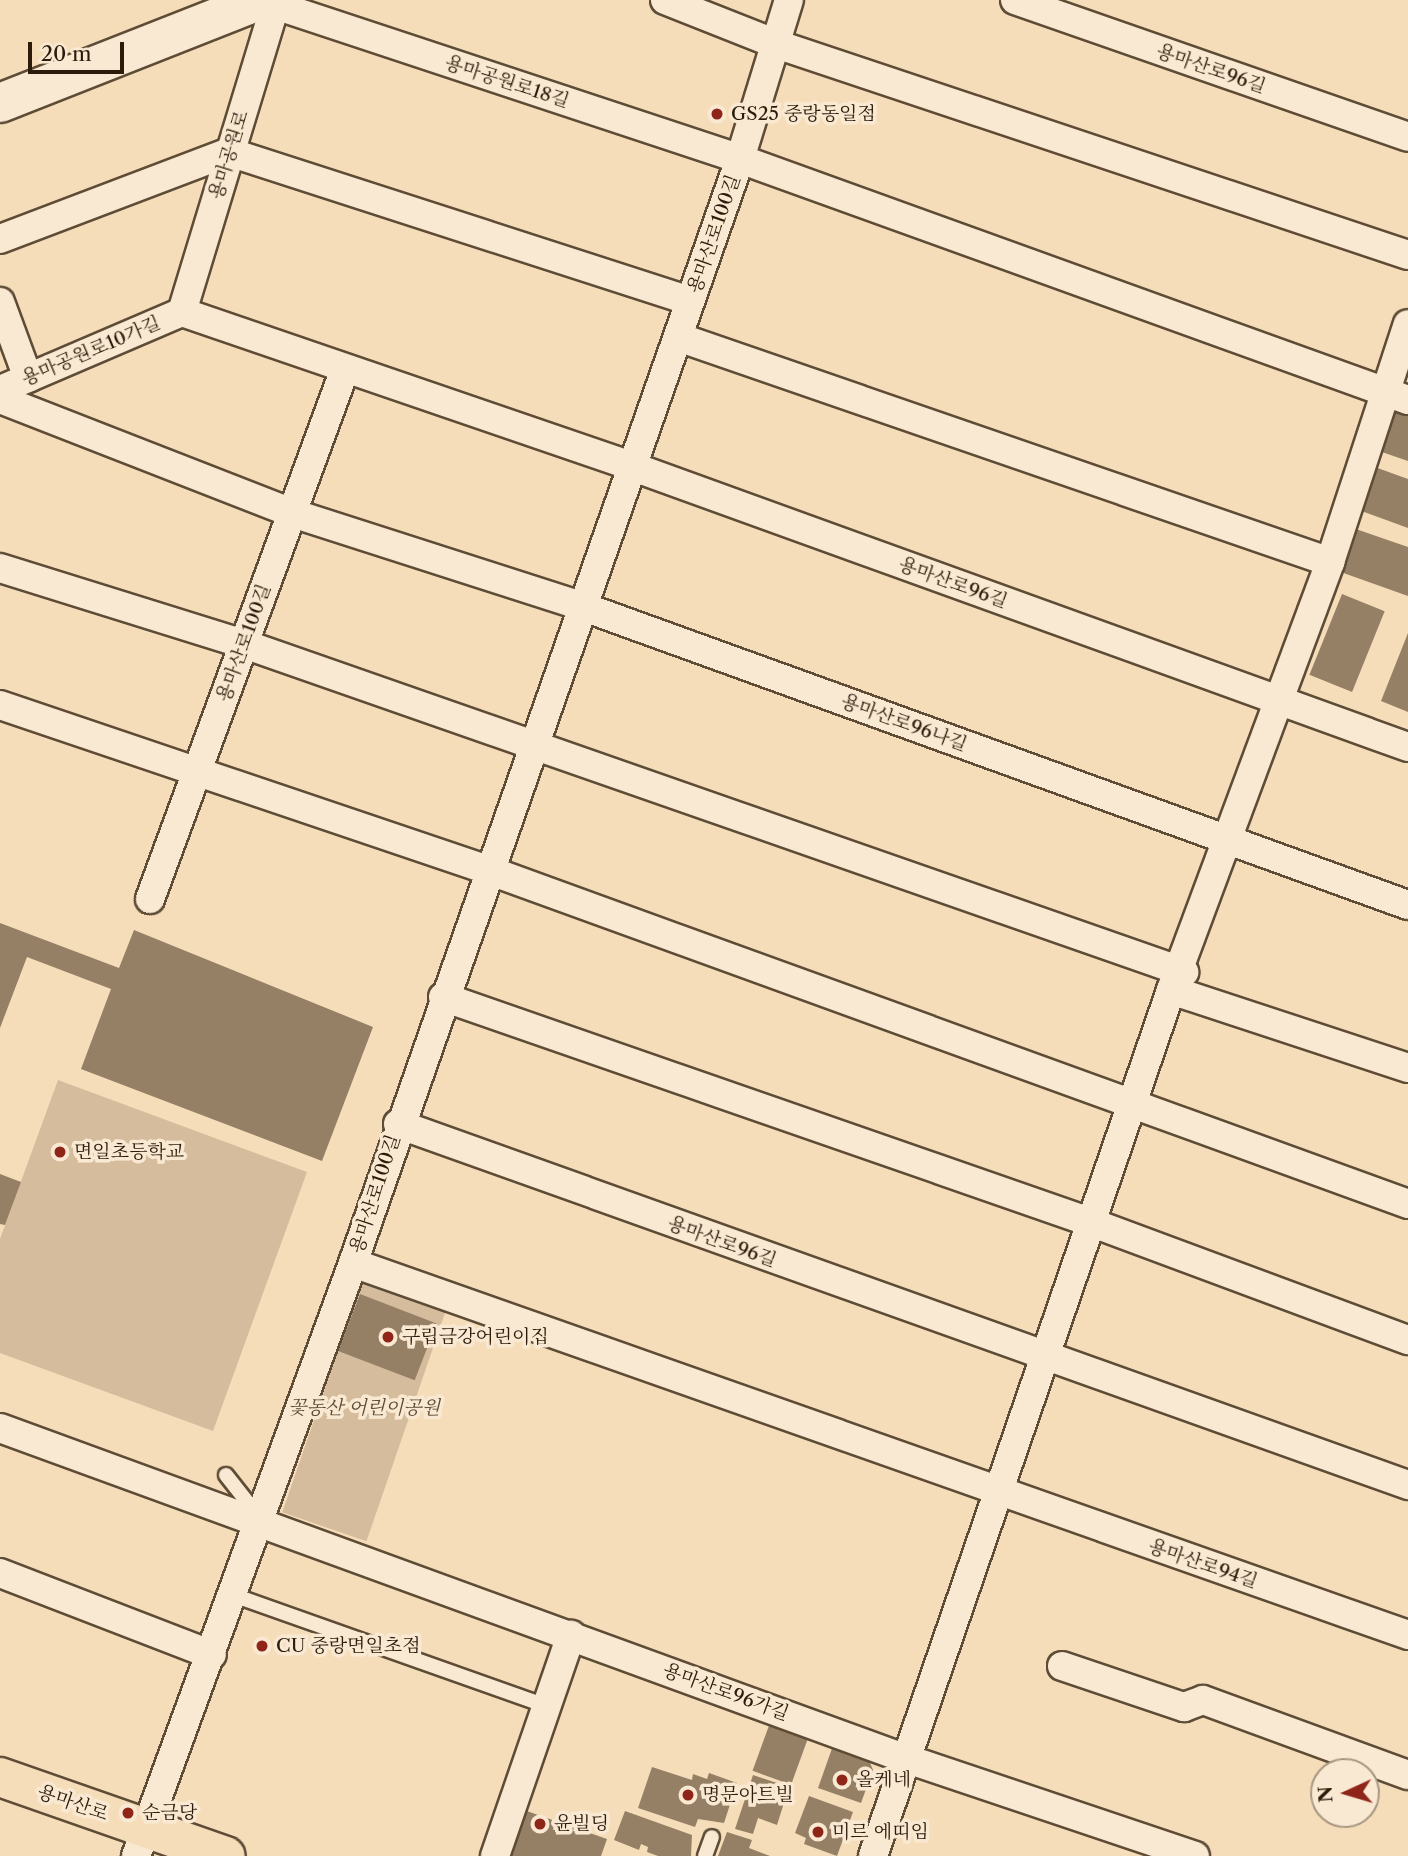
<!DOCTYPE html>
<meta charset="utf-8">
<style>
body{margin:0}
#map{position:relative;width:1408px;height:1856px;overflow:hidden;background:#f6ddba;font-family:"Libre Caslon Text","Noto Serif KR",serif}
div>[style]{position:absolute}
.green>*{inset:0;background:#d4bc9c;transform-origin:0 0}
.building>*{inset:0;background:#958066;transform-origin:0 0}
.roads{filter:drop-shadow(2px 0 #5e4c36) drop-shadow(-2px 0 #5e4c36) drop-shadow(0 2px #5e4c36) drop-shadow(0 -2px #5e4c36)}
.lane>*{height:14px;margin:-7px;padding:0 7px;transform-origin:7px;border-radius:7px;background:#f9e9d2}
.street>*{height:28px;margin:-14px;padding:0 14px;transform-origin:14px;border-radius:14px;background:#f9e9d2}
.secondary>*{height:38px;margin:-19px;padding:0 19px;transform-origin:19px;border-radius:19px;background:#f9e9d2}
.primary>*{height:38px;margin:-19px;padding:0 19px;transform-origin:19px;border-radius:19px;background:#f6ddba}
.dots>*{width:19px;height:19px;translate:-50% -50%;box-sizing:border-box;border:4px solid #f9e9d2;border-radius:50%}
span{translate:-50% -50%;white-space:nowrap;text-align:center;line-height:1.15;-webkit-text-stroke:7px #f9e9d2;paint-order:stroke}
.street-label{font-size:19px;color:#2c1b0a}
.poi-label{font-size:19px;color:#2c1b0a}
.left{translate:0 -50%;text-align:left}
.park-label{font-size:19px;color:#5e4b36;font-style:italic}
.north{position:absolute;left:1310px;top:1758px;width:70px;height:70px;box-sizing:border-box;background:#f9e9d2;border:2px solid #a79782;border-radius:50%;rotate:266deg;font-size:19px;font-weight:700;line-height:28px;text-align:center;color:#2c1b0a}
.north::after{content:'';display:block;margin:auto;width:24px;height:32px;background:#8f2418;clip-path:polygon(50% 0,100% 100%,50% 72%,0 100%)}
.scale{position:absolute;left:28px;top:42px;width:96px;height:32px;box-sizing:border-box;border:4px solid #2c1b0a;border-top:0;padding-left:9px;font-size:21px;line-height:24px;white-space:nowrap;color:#2c1b0a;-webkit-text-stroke:5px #f9e9d2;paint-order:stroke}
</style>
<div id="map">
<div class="green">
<div style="clip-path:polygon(58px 1080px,307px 1172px,213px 1431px,0 1353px,0 1239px)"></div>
<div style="left:364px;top:1275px;width:89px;height:251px;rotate:19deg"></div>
</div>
<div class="building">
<div style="clip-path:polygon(1391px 406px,1408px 412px,1408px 461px,1376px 450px)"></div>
<div style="clip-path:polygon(1372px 466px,1408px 479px,1408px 528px,1356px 509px)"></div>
<div style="clip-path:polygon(1350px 527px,1408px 547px,1408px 596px,1335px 570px)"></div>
<div style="left:1342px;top:594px;width:46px;height:87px;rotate:22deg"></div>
<div style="clip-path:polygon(1408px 633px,1408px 712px,1381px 701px)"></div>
<div style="clip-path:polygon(0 923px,119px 968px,134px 930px,373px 1027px,322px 1161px,81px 1069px,111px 989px,27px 957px,0 1028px)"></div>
<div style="clip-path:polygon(0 1174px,21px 1182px,5px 1225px,0 1224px)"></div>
<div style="left:360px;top:1294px;width:82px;height:61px;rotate:21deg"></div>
<div style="left:771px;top:1720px;width:41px;height:54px;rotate:20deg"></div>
<div style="clip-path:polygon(835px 1740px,865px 1751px,873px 1770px,861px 1803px,818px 1788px)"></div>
<div style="clip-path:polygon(652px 1767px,692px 1780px,693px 1774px,707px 1779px,709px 1773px,737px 1783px,724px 1823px,698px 1819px,695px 1827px,638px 1808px)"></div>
<div style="clip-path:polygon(753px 1775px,789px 1787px,777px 1825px,758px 1818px,753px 1834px,735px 1829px)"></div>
<div style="clip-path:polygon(809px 1796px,853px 1812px,837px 1856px,804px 1844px,806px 1838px,795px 1833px)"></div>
<div style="clip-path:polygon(521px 1809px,607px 1839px,601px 1856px,505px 1856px)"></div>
<div style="clip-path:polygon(625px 1811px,692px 1835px,691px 1856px,658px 1856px,647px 1852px,648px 1847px,641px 1844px,639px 1850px,614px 1840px)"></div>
<div style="clip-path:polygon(727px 1832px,752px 1840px,749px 1848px,770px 1856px,718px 1856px)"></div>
</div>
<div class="roads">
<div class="lane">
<div style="left:226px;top:1475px;width:53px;rotate:51.8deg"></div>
<div style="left:233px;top:1595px;width:333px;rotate:19.5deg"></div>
<div style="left:705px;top:1856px;width:20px;rotate:-70deg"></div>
</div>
<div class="street">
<div style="left:665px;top:0;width:119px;rotate:21.6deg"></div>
<div style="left:776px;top:44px;width:666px;rotate:18.46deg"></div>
<div style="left:1015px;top:0;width:416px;rotate:19.2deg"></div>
<div style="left:275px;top:5px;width:490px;rotate:18.3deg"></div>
<div style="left:740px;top:159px;width:710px;rotate:19.84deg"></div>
<div style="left:0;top:239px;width:245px;rotate:-20.8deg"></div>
<div style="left:229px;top:152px;width:484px;rotate:17.9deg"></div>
<div style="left:0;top:302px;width:81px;rotate:69.8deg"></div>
<div style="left:182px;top:312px;width:472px;rotate:18.9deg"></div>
<div style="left:628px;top:465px;width:829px;rotate:19.88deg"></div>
<div style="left:182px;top:312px;width:321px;rotate:-73.1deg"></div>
<div style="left:275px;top:5px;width:7px;rotate:-135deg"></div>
<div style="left:678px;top:337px;width:690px;rotate:19.04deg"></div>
<div style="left:0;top:390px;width:198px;rotate:-23.2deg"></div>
<div style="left:0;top:399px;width:313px;rotate:21.3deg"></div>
<div style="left:292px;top:513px;width:304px;rotate:17.8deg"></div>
<div style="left:581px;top:606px;width:879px;rotate:19.88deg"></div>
<div style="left:0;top:568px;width:256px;rotate:17.3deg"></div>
<div style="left:244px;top:644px;width:996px;rotate:19.24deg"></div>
<div style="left:0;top:705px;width:515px;rotate:18.68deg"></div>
<div style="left:488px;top:870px;width:979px;rotate:19.95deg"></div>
<div style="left:150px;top:899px;width:565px;rotate:-69.8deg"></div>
<div style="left:1171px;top:990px;width:250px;rotate:18.2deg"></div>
<div style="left:443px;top:997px;width:688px;rotate:19.17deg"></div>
<div style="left:1093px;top:1223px;width:336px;rotate:20.4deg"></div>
<div style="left:398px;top:1124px;width:1073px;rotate:19.67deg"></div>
<div style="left:353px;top:1263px;width:1119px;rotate:19.42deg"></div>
<div style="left:0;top:1428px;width:959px;rotate:20.06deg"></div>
<div style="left:901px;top:1757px;width:310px;rotate:18.6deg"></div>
<div style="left:0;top:1573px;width:227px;rotate:21.1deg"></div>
<div style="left:1062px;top:1666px;width:129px;rotate:18.6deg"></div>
<div style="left:1184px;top:1707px;width:20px;rotate:-20deg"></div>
<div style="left:1203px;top:1700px;width:218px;rotate:20.1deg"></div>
<div style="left:136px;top:1856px;width:631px;rotate:-69.9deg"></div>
<div style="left:353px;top:1263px;width:1170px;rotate:-70.68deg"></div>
<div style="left:740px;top:159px;width:166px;rotate:-72.9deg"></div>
<div style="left:495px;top:1856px;width:234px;rotate:-71deg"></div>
<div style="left:873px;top:1856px;width:916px;rotate:-71.01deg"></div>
<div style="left:1171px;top:990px;width:457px;rotate:-69.6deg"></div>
<div style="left:1330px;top:562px;width:250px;rotate:-71.9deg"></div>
</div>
<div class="secondary">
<div style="left:0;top:103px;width:282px;rotate:-21.5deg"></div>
</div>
<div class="primary">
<div style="left:0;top:1777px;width:239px;rotate:19.3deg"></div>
</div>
</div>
<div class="dots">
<div style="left:717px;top:114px;background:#8f2418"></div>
<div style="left:60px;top:1152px;background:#8f2418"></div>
<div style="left:388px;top:1337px;background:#8f2418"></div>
<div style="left:262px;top:1646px;background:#8f2418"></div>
<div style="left:842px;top:1780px;background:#8f2418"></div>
<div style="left:688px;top:1795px;background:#8f2418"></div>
<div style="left:128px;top:1813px;background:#8f2418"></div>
<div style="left:540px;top:1824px;background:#8f2418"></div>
<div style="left:818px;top:1832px;background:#8f2418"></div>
</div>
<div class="street-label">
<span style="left:1211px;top:69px;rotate:19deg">용마산로96길</span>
<span style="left:507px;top:82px;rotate:18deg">용마공원로18길</span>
<span style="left:229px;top:155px;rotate:-73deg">용마공원로</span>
<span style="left:714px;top:234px;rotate:-71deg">용마산로100길</span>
<span style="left:91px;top:351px;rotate:-23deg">용마공원로10가길</span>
<span style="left:953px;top:583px;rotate:20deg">용마산로96길</span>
<span style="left:244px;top:643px;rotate:-70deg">용마산로100길</span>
<span style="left:904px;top:723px;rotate:20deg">용마산로96나길</span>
<span style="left:375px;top:1194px;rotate:-72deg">용마산로100길</span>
<span style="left:722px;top:1242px;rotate:20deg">용마산로96길</span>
<span style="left:1203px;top:1564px;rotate:19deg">용마산로94길</span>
<span style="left:726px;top:1692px;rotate:20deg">용마산로96가길</span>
<span style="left:73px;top:1803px;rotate:19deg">용마산로</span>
</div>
<div class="poi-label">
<span class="left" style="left:731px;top:114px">GS25 중랑동일점</span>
<span class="left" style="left:74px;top:1152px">면일초등학교</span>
<span class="left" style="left:402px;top:1337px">구립금강어린이집</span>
<span class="left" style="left:276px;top:1646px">CU 중랑면일초점</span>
<span class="left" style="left:856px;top:1780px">올케네</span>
<span class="left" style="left:702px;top:1795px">명문아트빌</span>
<span class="left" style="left:142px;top:1813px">순금당</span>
<span class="left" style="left:554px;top:1824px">윤빌딩</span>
<span class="left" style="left:832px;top:1832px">미르 에띠임</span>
</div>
<div class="park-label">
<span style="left:364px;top:1408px">꽃동산 어린이공원</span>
</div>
<div class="north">N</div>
<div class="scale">20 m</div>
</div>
